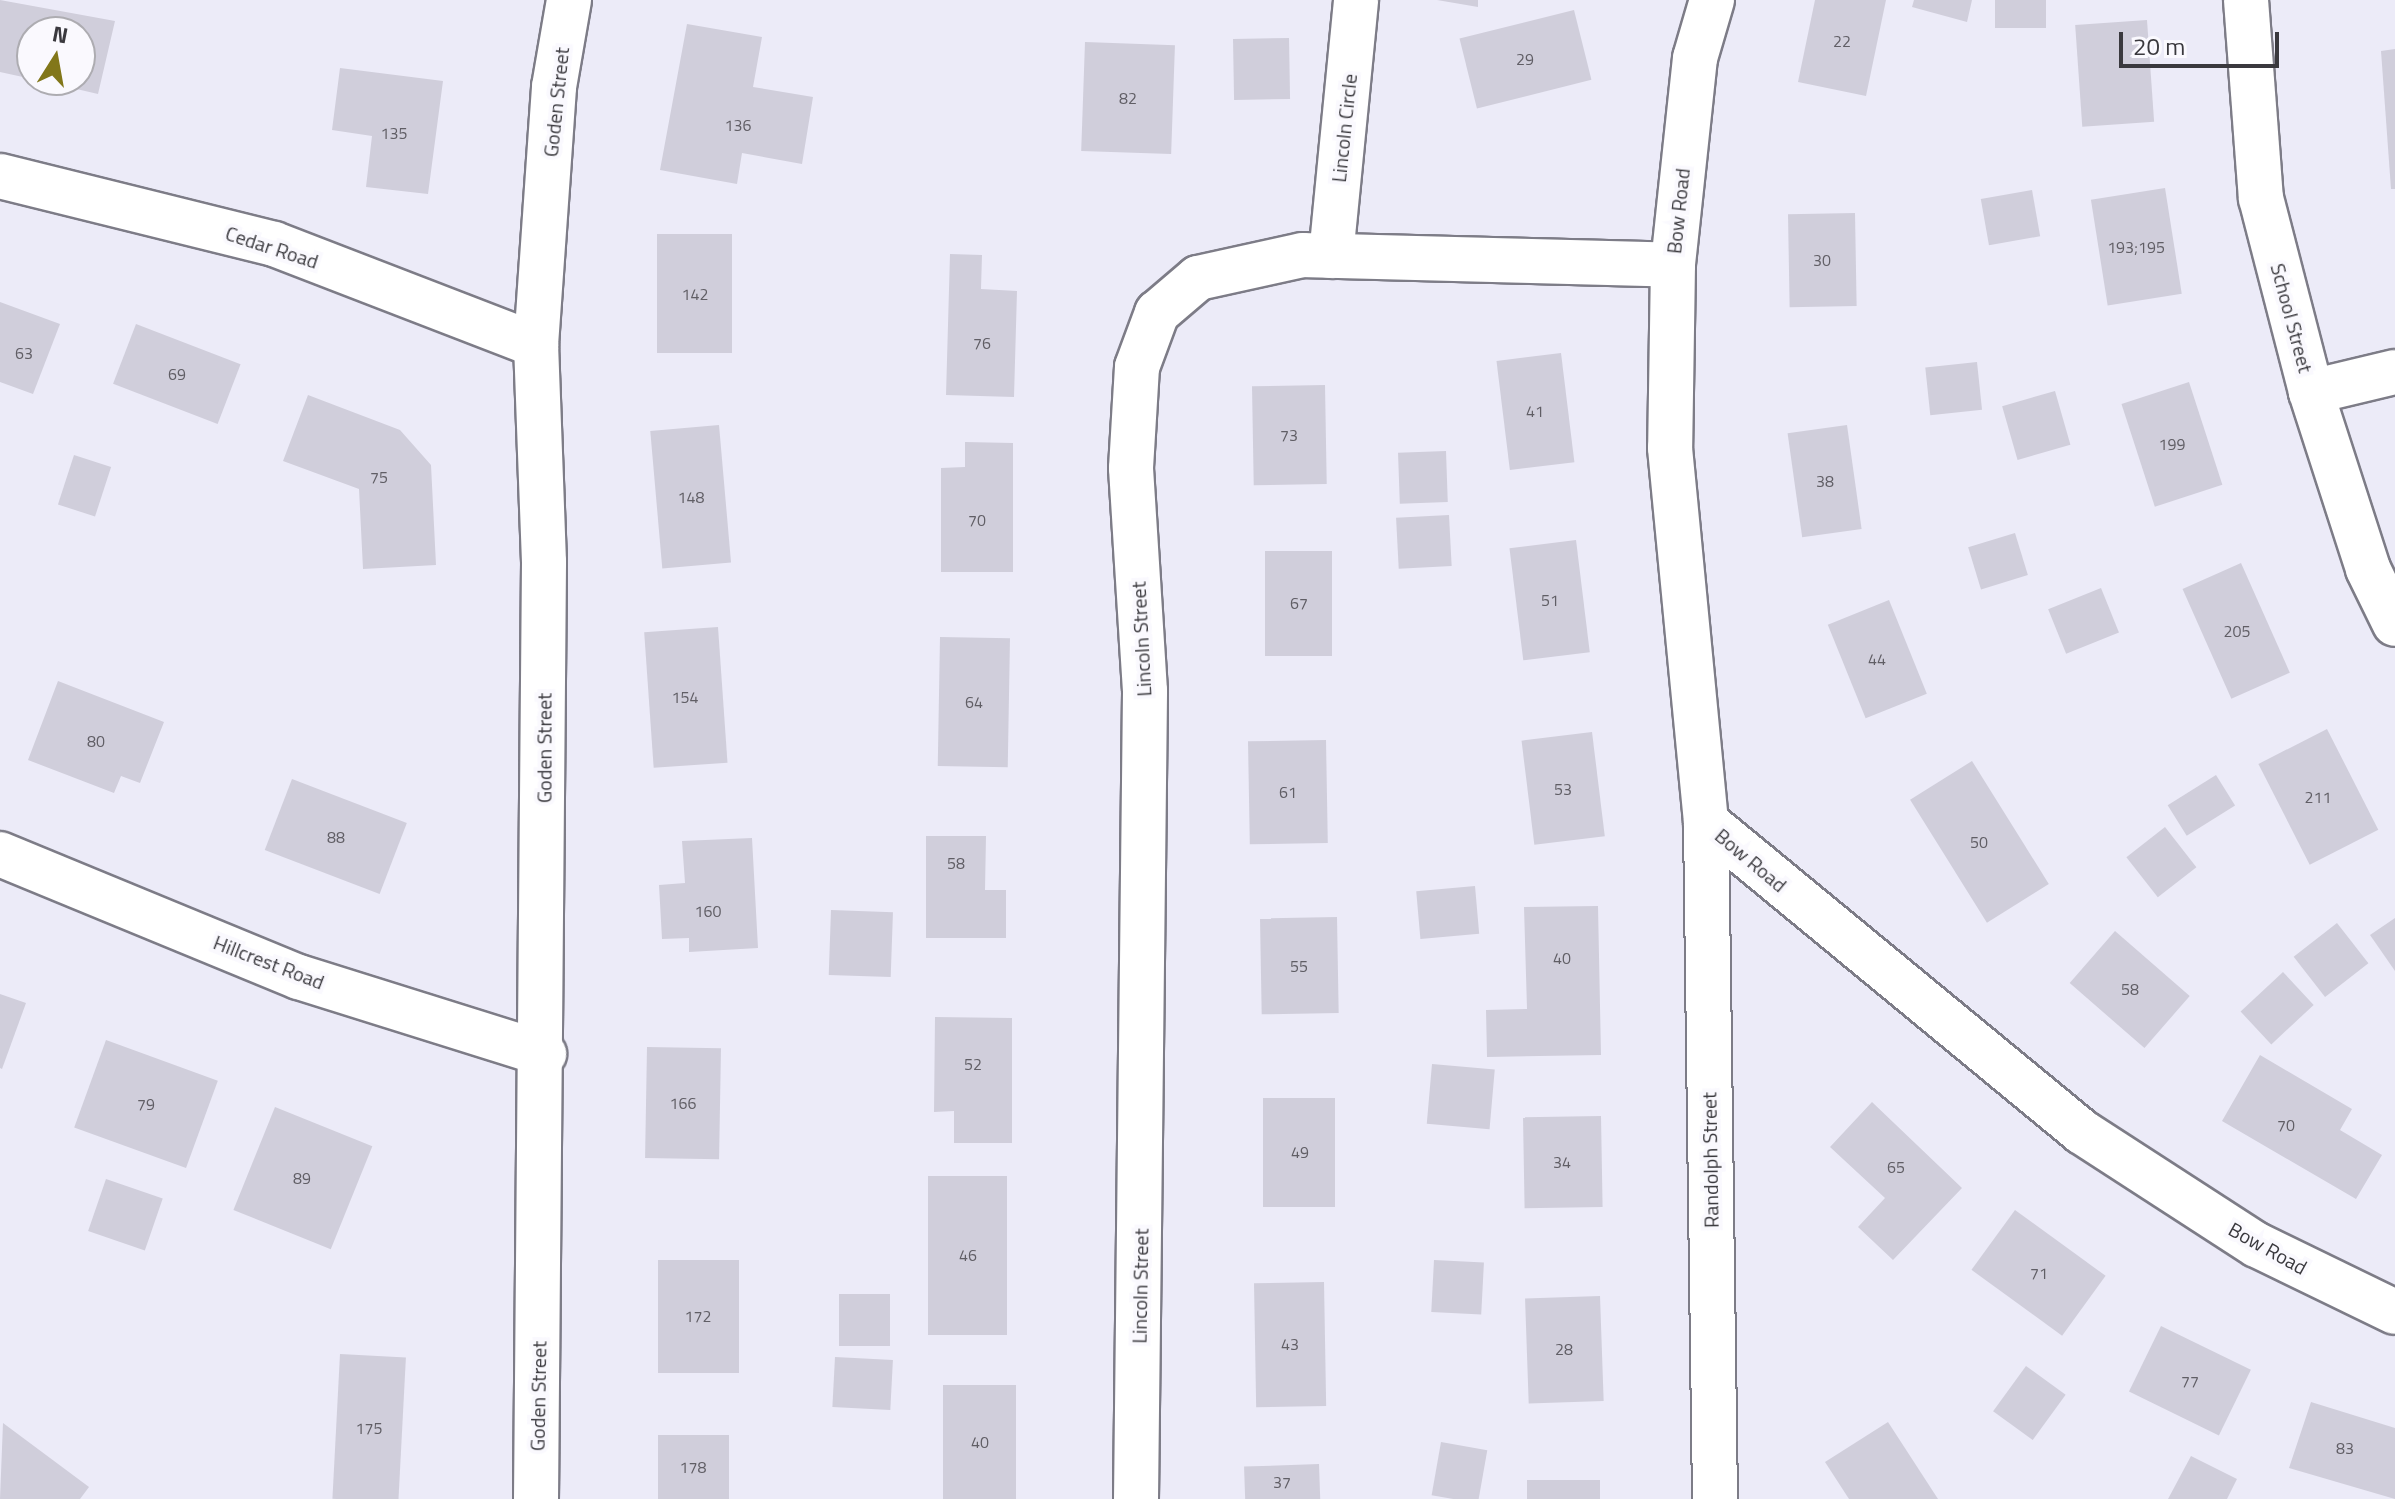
<!DOCTYPE html>
<style>
body{margin:0}
#map{position:relative;width:2395px;height:1499px;overflow:hidden;background:#ecebf8;font-family:"Titillium Web",sans-serif}
div>[style]{position:absolute}
.building>*{inset:0;background:#d0cedb;transform-origin:0 0}
.roads{filter:drop-shadow(2px 0 #7d7c87) drop-shadow(-2px 0 #7d7c87) drop-shadow(0 2px #7d7c87) drop-shadow(0 -2px #7d7c87)}
.minor>*{height:44px;margin:-22px;padding:0 22px;transform-origin:22px;border-radius:22px;background:#fff}
.tertiary>*{height:44px;margin:-22px;padding:0 22px;transform-origin:22px;border-radius:22px;background:#fff}
span{translate:-50% -50%;white-space:nowrap;text-align:center;line-height:1.15;-webkit-text-stroke:8px #faf9fe;paint-order:stroke}
.number-label{font-size:16px;color:#605e65}
.number-label span{-webkit-text-stroke-width:0}
.street-label{font-size:20px;color:#3a393e}
.north{position:absolute;left:16px;top:16px;width:80px;height:80px;box-sizing:border-box;background:#faf9fe;border:2px solid #adacb1;border-radius:50%;rotate:11deg;font-size:22px;font-weight:700;line-height:32px;text-align:center;color:#3a393e}
.north::after{content:'';display:block;margin:auto;width:28px;height:36px;background:#82771a;clip-path:polygon(50% 0,100% 100%,50% 72%,0 100%)}
.scale{position:absolute;left:2119px;top:32px;width:160px;height:36px;box-sizing:border-box;border:4px solid #3a393e;border-top:0;padding-left:10px;font-size:24px;line-height:28px;white-space:nowrap;color:#3a393e;-webkit-text-stroke:6px #faf9fe;paint-order:stroke}
</style>
<div id="map">
<div class="building">
<div style="clip-path:polygon(0 0,115px 21px,98px 94px,42px 81px,80px 80px,80px 32px,32px 32px,32px 79px,0 72px)"></div>
<div style="clip-path:polygon(1437px 0,1478px 0,1478px 7px)"></div>
<div style="clip-path:polygon(1815px 0,1886px 0,1866px 96px,1798px 82px)"></div>
<div style="clip-path:polygon(1914px 0,1972px 0,1967px 22px,1912px 7px)"></div>
<div style="left:1995px;top:0;width:51px;height:28px"></div>
<div style="left:1574px;top:10px;width:72px;height:118px;rotate:76deg"></div>
<div style="left:2147px;top:20px;width:102px;height:72px;rotate:86deg"></div>
<div style="clip-path:polygon(687px 24px,762px 37px,753px 87px,813px 97px,802px 164px,742px 153px,737px 184px,660px 170px)"></div>
<div style="left:1289px;top:38px;width:61px;height:56px;rotate:89deg"></div>
<div style="left:1085px;top:42px;width:90px;height:109px;rotate:2deg"></div>
<div style="clip-path:polygon(2395px 49px,2395px 189px,2391px 189px,2381px 51px)"></div>
<div style="clip-path:polygon(340px 68px,443px 81px,428px 194px,366px 187px,372px 136px,332px 130px)"></div>
<div style="left:2165px;top:188px;width:107px;height:75px;rotate:81deg"></div>
<div style="left:2032px;top:190px;width:47px;height:52px;rotate:80deg"></div>
<div style="left:1855px;top:213px;width:93px;height:67px;rotate:89deg"></div>
<div style="left:657px;top:234px;width:75px;height:119px"></div>
<div style="clip-path:polygon(950px 254px,982px 255px,981px 289px,1017px 291px,1014px 397px,946px 395px)"></div>
<div style="clip-path:polygon(0 302px,60px 324px,33px 394px,0 382px)"></div>
<div style="left:136px;top:324px;width:112px;height:64px;rotate:21deg"></div>
<div style="left:1561px;top:353px;width:110px;height:65px;rotate:83deg"></div>
<div style="left:1977px;top:362px;width:48px;height:52px;rotate:84deg"></div>
<div style="left:2189px;top:382px;width:108px;height:71px;rotate:72deg"></div>
<div style="left:1325px;top:385px;width:99px;height:73px;rotate:89deg"></div>
<div style="left:2055px;top:391px;width:56px;height:55px;rotate:74deg"></div>
<div style="clip-path:polygon(308px 395px,400px 430px,431px 465px,436px 565px,363px 569px,359px 489px,283px 461px)"></div>
<div style="left:719px;top:425px;width:138px;height:69px;rotate:85deg"></div>
<div style="left:1847px;top:425px;width:105px;height:60px;rotate:82deg"></div>
<div style="clip-path:polygon(965px 442px,1013px 443px,1013px 572px,941px 572px,941px 468px,965px 467px)"></div>
<div style="left:1446px;top:451px;width:51px;height:48px;rotate:88deg"></div>
<div style="left:74px;top:455px;width:39px;height:52px;rotate:18deg"></div>
<div style="left:1449px;top:515px;width:51px;height:53px;rotate:87deg"></div>
<div style="left:2015px;top:533px;width:44px;height:49px;rotate:73deg"></div>
<div style="left:1576px;top:540px;width:113px;height:67px;rotate:83deg"></div>
<div style="left:1265px;top:551px;width:67px;height:105px"></div>
<div style="left:2241px;top:563px;width:120px;height:64px;rotate:66deg"></div>
<div style="left:2101px;top:588px;width:48px;height:57px;rotate:68deg"></div>
<div style="left:1889px;top:600px;width:101px;height:66px;rotate:68deg"></div>
<div style="left:718px;top:627px;width:136px;height:74px;rotate:86deg"></div>
<div style="left:940px;top:637px;width:70px;height:129px;rotate:1deg"></div>
<div style="clip-path:polygon(58px 681px,164px 722px,140px 783px,121px 776px,114px 793px,28px 760px)"></div>
<div style="left:2327px;top:729px;width:113px;height:77px;rotate:63deg"></div>
<div style="left:1592px;top:732px;width:105px;height:71px;rotate:83deg"></div>
<div style="left:1326px;top:740px;width:103px;height:78px;rotate:89deg"></div>
<div style="left:1972px;top:761px;width:145px;height:73px;rotate:58deg"></div>
<div style="left:2216px;top:775px;width:36px;height:57px;rotate:58deg"></div>
<div style="left:292px;top:779px;width:123px;height:76px;rotate:21deg"></div>
<div style="left:2165px;top:827px;width:51px;height:49px;rotate:52deg"></div>
<div style="clip-path:polygon(926px 836px,986px 836px,985px 890px,1006px 890px,1006px 938px,926px 938px)"></div>
<div style="clip-path:polygon(752px 838px,758px 948px,689px 952px,689px 938px,662px 939px,659px 885px,685px 883px,682px 841px)"></div>
<div style="left:1475px;top:886px;width:48px;height:59px;rotate:85deg"></div>
<div style="clip-path:polygon(1598px 906px,1601px 1055px,1487px 1057px,1486px 1010px,1527px 1009px,1524px 907px)"></div>
<div style="left:831px;top:910px;width:62px;height:65px;rotate:2deg"></div>
<div style="left:1337px;top:917px;width:96px;height:77px;rotate:89deg"></div>
<div style="clip-path:polygon(2395px 918px,2395px 971px,2370px 935px)"></div>
<div style="left:2337px;top:923px;width:51px;height:55px;rotate:52deg"></div>
<div style="left:2115px;top:931px;width:99px;height:69px;rotate:41deg"></div>
<div style="left:2283px;top:972px;width:45px;height:58px;rotate:47deg"></div>
<div style="clip-path:polygon(0 994px,26px 1003px,2px 1069px,0 1068px)"></div>
<div style="clip-path:polygon(935px 1017px,1012px 1018px,1012px 1143px,954px 1143px,954px 1111px,934px 1112px)"></div>
<div style="left:106px;top:1040px;width:119px;height:93px;rotate:20deg"></div>
<div style="left:647px;top:1047px;width:74px;height:111px;rotate:1deg"></div>
<div style="clip-path:polygon(2260px 1055px,2352px 1109px,2340px 1130px,2382px 1155px,2356px 1199px,2222px 1121px)"></div>
<div style="left:1432px;top:1064px;width:63px;height:60px;rotate:5deg"></div>
<div style="left:1263px;top:1098px;width:72px;height:109px"></div>
<div style="clip-path:polygon(1872px 1102px,1962px 1188px,1893px 1260px,1858px 1227px,1885px 1198px,1830px 1147px)"></div>
<div style="left:275px;top:1107px;width:105px;height:111px;rotate:22deg"></div>
<div style="left:1601px;top:1116px;width:91px;height:78px;rotate:89deg"></div>
<div style="left:928px;top:1176px;width:79px;height:159px"></div>
<div style="left:106px;top:1179px;width:60px;height:55px;rotate:19deg"></div>
<div style="left:2015px;top:1210px;width:112px;height:74px;rotate:36deg"></div>
<div style="left:658px;top:1260px;width:81px;height:113px"></div>
<div style="left:1434px;top:1260px;width:50px;height:52px;rotate:3deg"></div>
<div style="left:1324px;top:1282px;width:124px;height:70px;rotate:89deg"></div>
<div style="left:839px;top:1294px;width:51px;height:52px"></div>
<div style="left:1600px;top:1296px;width:105px;height:75px;rotate:88deg"></div>
<div style="left:2161px;top:1326px;width:100px;height:73px;rotate:26deg"></div>
<div style="left:340px;top:1354px;width:66px;height:145px;rotate:3deg"></div>
<div style="left:835px;top:1357px;width:58px;height:50px;rotate:3deg"></div>
<div style="left:2026px;top:1366px;width:49px;height:56px;rotate:36deg"></div>
<div style="left:1016px;top:1385px;width:114px;height:73px;rotate:90deg"></div>
<div style="clip-path:polygon(2311px 1402px,2395px 1428px,2395px 1499px,2289px 1468px)"></div>
<div style="clip-path:polygon(1888px 1422px,1938px 1499px,1849px 1499px,1825px 1462px)"></div>
<div style="clip-path:polygon(3px 1423px,89px 1487px,80px 1499px,0 1499px)"></div>
<div style="left:658px;top:1435px;width:71px;height:64px"></div>
<div style="left:1441px;top:1442px;width:47px;height:54px;rotate:10deg"></div>
<div style="clip-path:polygon(2191px 1456px,2237px 1479px,2227px 1499px,2168px 1499px)"></div>
<div style="left:1319px;top:1464px;width:35px;height:75px;rotate:88deg"></div>
<div style="left:1600px;top:1480px;width:19px;height:73px;rotate:90deg"></div>
</div>
<div class="roads">
<div class="minor">
<div style="left:1712px;top:0;width:60px;rotate:106.3deg"></div>
<div style="left:1695px;top:58px;width:208px;rotate:96.1deg"></div>
<div style="left:1673px;top:265px;width:183px;rotate:90.9deg"></div>
<div style="left:1670px;top:448px;width:376px;rotate:84.5deg"></div>
<div style="left:1706px;top:822px;width:487px;rotate:39.5deg"></div>
<div style="left:2082px;top:1132px;width:208px;rotate:32.9deg"></div>
<div style="left:2257px;top:1245px;width:153px;rotate:25.9deg"></div>
<div style="left:0;top:176px;width:282px;rotate:13.9deg"></div>
<div style="left:274px;top:244px;width:281px;rotate:21.1deg"></div>
<div style="left:1331px;top:256px;width:257px;rotate:-84.4deg"></div>
<div style="left:2311px;top:392px;width:86px;rotate:-13.4deg"></div>
<div style="left:1706px;top:822px;width:677px;rotate:89.24deg"></div>
<div style="left:0;top:854px;width:323px;rotate:22.4deg"></div>
<div style="left:299px;top:977px;width:257px;rotate:17.4deg"></div>
<div style="left:536px;top:1499px;width:937px;rotate:-89.51deg"></div>
<div style="left:544px;top:562px;width:217px;rotate:-92.1deg"></div>
<div style="left:536px;top:345px;width:259px;rotate:-86deg"></div>
<div style="left:554px;top:87px;width:88px;rotate:-80.2deg"></div>
<div style="left:1136px;top:1499px;width:808px;rotate:-89.36deg"></div>
<div style="left:1145px;top:691px;width:223px;rotate:-93.6deg"></div>
<div style="left:1131px;top:468px;width:101px;rotate:-86.6deg"></div>
<div style="left:1137px;top:367px;width:58px;rotate:-69.7deg"></div>
<div style="left:1157px;top:313px;width:54px;rotate:-40.5deg"></div>
<div style="left:1198px;top:278px;width:107px;rotate:-12.4deg"></div>
<div style="left:1303px;top:255px;width:370px;rotate:1.5deg"></div>
</div>
<div class="tertiary">
<div style="left:2246px;top:0;width:199px;rotate:85.7deg"></div>
<div style="left:2261px;top:198px;width:200px;rotate:75.5deg"></div>
<div style="left:2311px;top:392px;width:186px;rotate:72.1deg"></div>
<div style="left:2368px;top:569px;width:61px;rotate:63.9deg"></div>
</div>
</div>
<div class="number-label">
<span style="left:1842px;top:41px">22</span>
<span style="left:1525px;top:59px">29</span>
<span style="left:1128px;top:98px">82</span>
<span style="left:738px;top:125px">136</span>
<span style="left:394px;top:133px">135</span>
<span style="left:2136px;top:247px">193;195</span>
<span style="left:1822px;top:260px">30</span>
<span style="left:695px;top:294px">142</span>
<span style="left:982px;top:343px">76</span>
<span style="left:24px;top:353px">63</span>
<span style="left:177px;top:374px">69</span>
<span style="left:1535px;top:411px">41</span>
<span style="left:1289px;top:435px">73</span>
<span style="left:2172px;top:444px">199</span>
<span style="left:379px;top:477px">75</span>
<span style="left:1825px;top:481px">38</span>
<span style="left:691px;top:497px">148</span>
<span style="left:977px;top:520px">70</span>
<span style="left:1550px;top:600px">51</span>
<span style="left:1299px;top:603px">67</span>
<span style="left:2237px;top:631px">205</span>
<span style="left:1877px;top:659px">44</span>
<span style="left:685px;top:697px">154</span>
<span style="left:974px;top:702px">64</span>
<span style="left:96px;top:741px">80</span>
<span style="left:1563px;top:789px">53</span>
<span style="left:1288px;top:792px">61</span>
<span style="left:2318px;top:797px">211</span>
<span style="left:336px;top:837px">88</span>
<span style="left:1979px;top:842px">50</span>
<span style="left:956px;top:863px">58</span>
<span style="left:708px;top:911px">160</span>
<span style="left:1562px;top:958px">40</span>
<span style="left:1299px;top:966px">55</span>
<span style="left:2130px;top:989px">58</span>
<span style="left:973px;top:1064px">52</span>
<span style="left:683px;top:1103px">166</span>
<span style="left:146px;top:1104px">79</span>
<span style="left:2286px;top:1125px">70</span>
<span style="left:1300px;top:1152px">49</span>
<span style="left:1562px;top:1162px">34</span>
<span style="left:1896px;top:1167px">65</span>
<span style="left:302px;top:1178px">89</span>
<span style="left:968px;top:1255px">46</span>
<span style="left:2039px;top:1273px">71</span>
<span style="left:698px;top:1316px">172</span>
<span style="left:1290px;top:1344px">43</span>
<span style="left:1564px;top:1349px">28</span>
<span style="left:2190px;top:1381px">77</span>
<span style="left:369px;top:1428px">175</span>
<span style="left:980px;top:1442px">40</span>
<span style="left:2345px;top:1448px">83</span>
<span style="left:693px;top:1467px">178</span>
<span style="left:1282px;top:1482px">37</span>
</div>
<div class="street-label">
<span style="left:556px;top:102px;rotate:-84deg">Goden Street</span>
<span style="left:1344px;top:128px;rotate:-84deg">Lincoln Circle</span>
<span style="left:1678px;top:211px;rotate:-84deg">Bow Road</span>
<span style="left:272px;top:247px;rotate:18deg">Cedar Road</span>
<span style="left:2292px;top:318px;rotate:75deg">School Street</span>
<span style="left:1141px;top:639px;rotate:-93deg">Lincoln Street</span>
<span style="left:544px;top:748px;rotate:-90deg">Goden Street</span>
<span style="left:1751px;top:860px;rotate:40deg">Bow Road</span>
<span style="left:269px;top:962px;rotate:21deg">Hillcrest Road</span>
<span style="left:1710px;top:1160px;rotate:-91deg">Randolph Street</span>
<span style="left:2268px;top:1248px;rotate:29deg">Bow Road</span>
<span style="left:1140px;top:1286px;rotate:-89deg">Lincoln Street</span>
<span style="left:538px;top:1396px;rotate:-89deg">Goden Street</span>
</div>
<div class="north">N</div>
<div class="scale">20 m</div>
</div>
